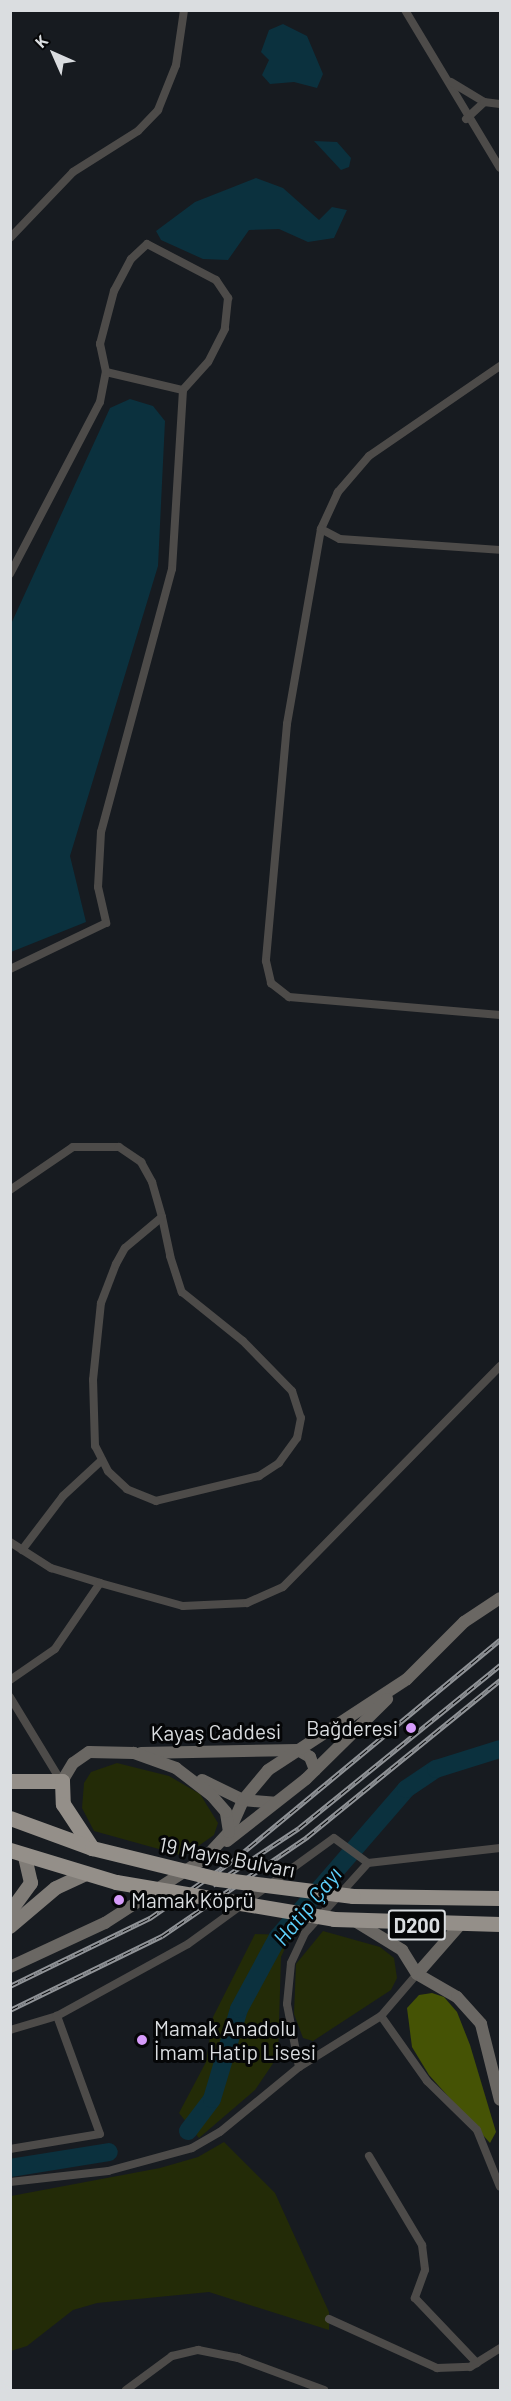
<!DOCTYPE html>
<meta charset="utf-8">
<style>
body{margin:0}
#map{position:relative;width:511px;height:2401px;overflow:hidden;background:#171b20;font-family:Barlow,sans-serif}
div>[style]{position:absolute}
.green>*{inset:0;background:#232b07}
.forest>*{inset:0;background:#455305}
.water>*{inset:0;background:#0b313e}
.river>*{height:18px;margin:-9px;padding:0 9px;transform-origin:9px;border-radius:9px;background:#0b313e}
.street>*{height:8px;margin:-4px;padding:0 4px;transform-origin:4px;border-radius:4px;background:#4d4b49}
.secondary>*{height:12px;margin:-6px;padding:0 6px;transform-origin:6px;border-radius:6px;background:#6a6763}
.primary>*{height:14px;margin:-7px;padding:0 7px;transform-origin:7px;border-radius:7px;background:#807c77}
.highway>*{height:15px;margin:-7.5px;padding:0 7.5px;transform-origin:7.5px;border-radius:7.5px;background:#948f89}
.rail>*{height:5px;margin-top:-2.5px;transform-origin:0;background:repeating-linear-gradient(90deg,#050607 0 9px,#909397 0 18px);box-sizing:border-box;border-block:2px solid #909397}
.highway-bridge>*{height:15px;margin:-7.5px;padding:0 7.5px;transform-origin:7.5px;border-radius:7.5px;background:#948f89}
.dots>*{width:16px;height:16px;translate:-50% -50%;box-sizing:border-box;border:3px solid #050607;border-radius:50%}
span{translate:-50% -50%;white-space:nowrap;text-align:center;line-height:1.15;-webkit-text-stroke:6px #050607;paint-order:stroke}
.shield-label span{padding:2px 4px;background:#050607;border:2px solid;border-radius:4px;-webkit-text-stroke-width:0}
.shield-label{font-size:20px;color:#dadde0;font-weight:700}
.poi-label{font-size:21px;color:#dadde0}
.right{translate:-100% -50%;text-align:right}
.left{translate:0 -50%;text-align:left}
.street-label{font-size:21px;color:#dadde0}
.water-label{font-size:22px;color:#5ed1fc;font-style:italic}
.frame{position:absolute;inset:0;border:12px solid #dadde0;pointer-events:none}
.north{position:absolute;left:24px;top:24px;width:60px;height:60px;-webkit-text-stroke:4px #050607;paint-order:stroke;rotate:315deg;font-size:16px;font-weight:700;line-height:24px;text-align:center;color:#dadde0}
.north::after{content:'';display:block;margin:auto;width:21px;height:27px;background:#dadde0;clip-path:polygon(50% 0,100% 100%,50% 72%,0 100%)}
</style>
<div id="map">
<div class="green">
<div style="clip-path:polygon(117px 1763px,169px 1776px,200px 1794px,218px 1823px,214px 1835px,184px 1856px,94px 1831px,82px 1808px,84px 1783px,91px 1772px)"></div>
<div style="clip-path:polygon(323px 1931px,380px 1947px,394px 1958px,397px 1978px,391px 1990px,313px 2041px,303px 2038px,294px 2014px,296px 1964px)"></div>
<div style="clip-path:polygon(255px 1934px,291px 1935px,281px 1957px,278px 2056px,255px 2090px,199px 2138px,179px 2113px,206px 2062px,213px 2017px)"></div>
<div style="clip-path:polygon(224px 2142px,275px 2193px,329px 2312px,329px 2330px,209px 2292px,97px 2303px,73px 2310px,27px 2346px,11px 2351px,11px 2196px,160px 2168px,198px 2157px)"></div>
</div>
<div class="forest">
<div style="clip-path:polygon(432px 1993px,444px 1997px,457px 2012px,470px 2045px,496px 2132px,490px 2143px,429px 2075px,412px 2047px,407px 2008px,419px 1995px)"></div>
</div>
<div class="water">
<div style="clip-path:polygon(283px 24px,307px 36px,323px 74px,317px 88px,294px 82px,270px 84px,262px 75px,269px 60px,261px 52px,269px 30px)"></div>
<div style="clip-path:polygon(314px 141px,337px 142px,351px 158px,349px 167px,341px 170px)"></div>
<div style="clip-path:polygon(256px 178px,283px 188px,319px 220px,332px 207px,347px 210px,334px 238px,308px 242px,279px 229px,249px 230px,228px 260px,203px 259px,161px 240px,156px 231px,195px 202px)"></div>
<div style="clip-path:polygon(130px 399px,153px 406px,165px 421px,158px 566px,70px 856px,86px 922px,11px 952px,11px 624px,110px 408px)"></div>
</div>
<div class="river">
<div style="left:188px;top:2131px;width:40px;rotate:-53deg"></div>
<div style="left:212px;top:2099px;width:94px;rotate:-73.3deg"></div>
<div style="left:239px;top:2009px;width:82px;rotate:-61.6deg"></div>
<div style="left:278px;top:1937px;width:196px;rotate:-49.1deg"></div>
<div style="left:406px;top:1789px;width:36px;rotate:-34deg"></div>
<div style="left:436px;top:1769px;width:67px;rotate:-17.4deg"></div>
<div style="left:10px;top:2168px;width:100px;rotate:-9.2deg"></div>
</div>
<div class="street">
<div style="left:405px;top:10px;width:184px;rotate:59deg"></div>
<div style="left:451px;top:82px;width:39px;rotate:31deg"></div>
<div style="left:466px;top:119px;width:25px;rotate:-43deg"></div>
<div style="left:484px;top:102px;width:16px;rotate:7deg"></div>
<div style="left:10px;top:238px;width:91px;rotate:-46.3deg"></div>
<div style="left:73px;top:172px;width:77px;rotate:-32.2deg"></div>
<div style="left:138px;top:131px;width:29px;rotate:-46deg"></div>
<div style="left:158px;top:110px;width:48px;rotate:-68.2deg"></div>
<div style="left:176px;top:65px;width:56px;rotate:-81.7deg"></div>
<div style="left:500px;top:366px;width:159px;rotate:145.5deg"></div>
<div style="left:369px;top:456px;width:48px;rotate:130.7deg"></div>
<div style="left:338px;top:492px;width:41px;rotate:114.7deg"></div>
<div style="left:321px;top:529px;width:198px;rotate:99.9deg"></div>
<div style="left:287px;top:724px;width:238px;rotate:95.1deg"></div>
<div style="left:266px;top:961px;width:23px;rotate:77deg"></div>
<div style="left:271px;top:983px;width:23px;rotate:38deg"></div>
<div style="left:289px;top:997px;width:212px;rotate:4.9deg"></div>
<div style="left:106px;top:372px;width:79px;rotate:13.2deg"></div>
<div style="left:321px;top:529px;width:21px;rotate:28deg"></div>
<div style="left:340px;top:539px;width:160px;rotate:3.9deg"></div>
<div style="left:10px;top:574px;width:194px;rotate:-62.4deg"></div>
<div style="left:100px;top:402px;width:31px;rotate:-79deg"></div>
<div style="left:106px;top:372px;width:29px;rotate:-102deg"></div>
<div style="left:100px;top:344px;width:55px;rotate:-75.2deg"></div>
<div style="left:114px;top:291px;width:36px;rotate:-62deg"></div>
<div style="left:131px;top:259px;width:22px;rotate:-43deg"></div>
<div style="left:147px;top:244px;width:78px;rotate:27.6deg"></div>
<div style="left:216px;top:280px;width:22px;rotate:56deg"></div>
<div style="left:228px;top:298px;width:31px;rotate:96deg"></div>
<div style="left:225px;top:329px;width:37px;rotate:117deg"></div>
<div style="left:208px;top:362px;width:38px;rotate:132deg"></div>
<div style="left:183px;top:390px;width:179px;rotate:93.5deg"></div>
<div style="left:172px;top:569px;width:272px;rotate:105.1deg"></div>
<div style="left:101px;top:832px;width:55px;rotate:93.1deg"></div>
<div style="left:98px;top:887px;width:37px;rotate:77deg"></div>
<div style="left:106px;top:923px;width:106px;rotate:154.4deg"></div>
<div style="left:10px;top:1190px;width:76px;rotate:-34.3deg"></div>
<div style="left:73px;top:1147px;width:46px"></div>
<div style="left:119px;top:1147px;width:27px;rotate:34deg"></div>
<div style="left:141px;top:1162px;width:23px;rotate:61deg"></div>
<div style="left:152px;top:1182px;width:36px;rotate:74deg"></div>
<div style="left:162px;top:1217px;width:40px;rotate:78deg"></div>
<div style="left:170px;top:1256px;width:38px;rotate:72deg"></div>
<div style="left:182px;top:1292px;width:78px;rotate:38.8deg"></div>
<div style="left:243px;top:1341px;width:70px;rotate:45.6deg"></div>
<div style="left:292px;top:1391px;width:28px;rotate:72deg"></div>
<div style="left:301px;top:1418px;width:20px;rotate:101deg"></div>
<div style="left:297px;top:1438px;width:31px;rotate:126deg"></div>
<div style="left:279px;top:1463px;width:24px;rotate:147deg"></div>
<div style="left:259px;top:1476px;width:106px;rotate:166.4deg"></div>
<div style="left:156px;top:1501px;width:31px;rotate:-158deg"></div>
<div style="left:127px;top:1489px;width:26px;rotate:-137deg"></div>
<div style="left:108px;top:1471px;width:28px;rotate:-117deg"></div>
<div style="left:95px;top:1446px;width:66px;rotate:-91.7deg"></div>
<div style="left:93px;top:1380px;width:77px;rotate:-84.1deg"></div>
<div style="left:101px;top:1303px;width:42px;rotate:-69deg"></div>
<div style="left:116px;top:1264px;width:18px;rotate:-61deg"></div>
<div style="left:125px;top:1248px;width:48px;rotate:-40deg"></div>
<div style="left:10px;top:1542px;width:49px;rotate:32.4deg"></div>
<div style="left:51px;top:1568px;width:51px;rotate:17deg"></div>
<div style="left:100px;top:1583px;width:80px;rotate:124.3deg"></div>
<div style="left:55px;top:1649px;width:55px;rotate:145.4deg"></div>
<div style="left:22px;top:1550px;width:68px;rotate:-52.8deg"></div>
<div style="left:63px;top:1496px;width:53px;rotate:-42.7deg"></div>
<div style="left:100px;top:1583px;width:86px;rotate:15.5deg"></div>
<div style="left:183px;top:1606px;width:64px;rotate:-2.7deg"></div>
<div style="left:247px;top:1603px;width:39px;rotate:-24deg"></div>
<div style="left:283px;top:1587px;width:310px;rotate:-45.5deg"></div>
<div style="left:10px;top:1697px;width:98px;rotate:58.7deg"></div>
<div style="left:381px;top:2016px;width:80px;rotate:54.7deg"></div>
<div style="left:427px;top:2081px;width:70px;rotate:44.4deg"></div>
<div style="left:477px;top:2130px;width:61px;rotate:68deg"></div>
<div style="left:10px;top:2030px;width:49px;rotate:-16.6deg"></div>
<div style="left:57px;top:2016px;width:149px;rotate:-28.8deg"></div>
<div style="left:188px;top:1944px;width:180px;rotate:-36deg"></div>
<div style="left:334px;top:1838px;width:42px;rotate:36.3deg"></div>
<div style="left:368px;top:1863px;width:133px;rotate:-6.5deg"></div>
<div style="left:299px;top:2067px;width:64px;rotate:-100.8deg"></div>
<div style="left:287px;top:2004px;width:41px;rotate:-84.4deg"></div>
<div style="left:291px;top:1963px;width:33px;rotate:-65deg"></div>
<div style="left:305px;top:1933px;width:94px;rotate:-48deg"></div>
<div style="left:10px;top:2149px;width:91px;rotate:-9.5deg"></div>
<div style="left:100px;top:2134px;width:126px;rotate:-110deg"></div>
<div style="left:369px;top:2156px;width:104px;rotate:59.2deg"></div>
<div style="left:422px;top:2245px;width:25px;rotate:83deg"></div>
<div style="left:425px;top:2270px;width:30px;rotate:110deg"></div>
<div style="left:415px;top:2298px;width:90px;rotate:46.4deg"></div>
<div style="left:10px;top:2182px;width:99px;rotate:-6.4deg"></div>
<div style="left:108px;top:2171px;width:87px;rotate:-15.3deg"></div>
<div style="left:192px;top:2148px;width:32px;rotate:-30deg"></div>
<div style="left:220px;top:2132px;width:102px;rotate:-39.4deg"></div>
<div style="left:299px;top:2067px;width:97px;rotate:-31.9deg"></div>
<div style="left:381px;top:2016px;width:55px;rotate:-49.4deg"></div>
<div style="left:329px;top:2319px;width:119px;rotate:24.4deg"></div>
<div style="left:437px;top:2368px;width:33px;rotate:-2deg"></div>
<div style="left:470px;top:2367px;width:36px;rotate:-32deg"></div>
<div style="left:126px;top:2390px;width:57px;rotate:-36.5deg"></div>
<div style="left:172px;top:2356px;width:27px;rotate:-13deg"></div>
<div style="left:198px;top:2350px;width:41px;rotate:11.3deg"></div>
<div style="left:238px;top:2358px;width:92px;rotate:20.4deg"></div>
</div>
<div class="secondary">
<div style="left:141px;top:1753px;width:157px;rotate:-1.1deg"></div>
<div style="left:298px;top:1750px;width:14px;rotate:30deg"></div>
<div style="left:310px;top:1757px;width:14px;rotate:69deg"></div>
<div style="left:202px;top:1780px;width:46px;rotate:26deg"></div>
<div style="left:243px;top:1800px;width:32px;rotate:5deg"></div>
<div style="left:229px;top:1832px;width:35px;rotate:-66deg"></div>
<div style="left:243px;top:1800px;width:39px;rotate:-50deg"></div>
<div style="left:268px;top:1770px;width:166px;rotate:-33.2deg"></div>
<div style="left:407px;top:1679px;width:81px;rotate:-45deg"></div>
<div style="left:464px;top:1622px;width:43px;rotate:-33.7deg"></div>
<div style="left:227px;top:1841px;width:100px;rotate:-38.1deg"></div>
<div style="left:306px;top:1779px;width:114px;rotate:-44.6deg"></div>
<div style="left:358px;top:1923px;width:52px;rotate:31.5deg"></div>
<div style="left:402px;top:1950px;width:28px;rotate:58deg"></div>
<div style="left:417px;top:1974px;width:46px;rotate:29.9deg"></div>
<div style="left:457px;top:1997px;width:36px;rotate:48deg"></div>
<div style="left:481px;top:2024px;width:78px;rotate:76deg"></div>
<div style="left:10px;top:1967px;width:105px;rotate:-24.9deg"></div>
<div style="left:105px;top:1923px;width:119px;rotate:-33deg"></div>
<div style="left:205px;top:1858px;width:35px;rotate:-47deg"></div>
<div style="left:229px;top:1832px;width:20px;rotate:-99deg"></div>
<div style="left:226px;top:1812px;width:23px;rotate:-131deg"></div>
<div style="left:211px;top:1795px;width:44px;rotate:-142.4deg"></div>
<div style="left:176px;top:1768px;width:45px;rotate:-160.3deg"></div>
<div style="left:134px;top:1753px;width:45px;rotate:-178.7deg"></div>
<div style="left:89px;top:1752px;width:19px;rotate:145deg"></div>
<div style="left:73px;top:1763px;width:21px;rotate:121deg"></div>
<div style="left:417px;top:1974px;width:64px;rotate:-48.8deg"></div>
</div>
<div class="primary">
<div style="left:10px;top:1912px;width:36px;rotate:-54deg"></div>
<div style="left:31px;top:1883px;width:28px;rotate:-103deg"></div>
<div style="left:10px;top:1927px;width:60px;rotate:-40.3deg"></div>
<div style="left:56px;top:1888px;width:31px;rotate:-25deg"></div>
</div>
<div class="highway">
<div style="left:10px;top:1781px;width:52px"></div>
<div style="left:62px;top:1781px;width:23px;rotate:88deg"></div>
<div style="left:63px;top:1804px;width:53px;rotate:56.6deg"></div>
<div style="left:10px;top:1818px;width:87px;rotate:20.1deg"></div>
<div style="left:10px;top:1850px;width:111px;rotate:16.8deg"></div>
<div style="left:353px;top:1896px;width:147px;rotate:0.8deg"></div>
<div style="left:334px;top:1919px;width:166px;rotate:1.7deg"></div>
</div>
<div class="rail">
<div style="left:213px;top:1885px;width:103px;rotate:-33.5deg"></div>
<div style="left:299px;top:1828px;width:259px;rotate:-39deg"></div>
<div style="left:10px;top:1986px;width:156px;rotate:-25.9deg"></div>
<div style="left:150px;top:1918px;width:103px;rotate:-34.8deg"></div>
<div style="left:235px;top:1859px;width:344px;rotate:-39.6deg"></div>
<div style="left:10px;top:2010px;width:169px;rotate:-26deg"></div>
<div style="left:162px;top:1936px;width:176px;rotate:-34.3deg"></div>
<div style="left:307px;top:1837px;width:249px;rotate:-39.1deg"></div>
</div>
<div class="highway-bridge">
<div style="left:92px;top:1848px;width:130px;rotate:13.8deg"></div>
<div style="left:218px;top:1879px;width:136px;rotate:7.2deg"></div>
<div style="left:116px;top:1882px;width:221px;rotate:9.6deg"></div>
</div>
<div class="dots">
<div style="left:411px;top:1728px;background:#d69bfa"></div>
<div style="left:119px;top:1900px;background:#d69bfa"></div>
<div style="left:142px;top:2040px;background:#d69bfa"></div>
</div>
<div class="shield-label">
<span style="left:417px;top:1925px">D200</span>
</div>
<div class="poi-label">
<span class="right" style="left:398px;top:1728px">Bağderesi</span>
<span class="left" style="left:131px;top:1900px">Mamak Köprü</span>
<span class="left" style="left:154px;top:2040px">Mamak Anadolu<br>İmam Hatip Lisesi</span>
</div>
<div class="street-label">
<span style="left:216px;top:1732px;rotate:-1deg">Kayaş Caddesi</span>
<span style="left:227px;top:1857px;rotate:11deg">19 Mayıs Bulvarı</span>
</div>
<div class="water-label">
<span style="left:307px;top:1906px;rotate:-51deg">Hatip Çayı</span>
</div>
<div class="frame"></div>
<div class="north">K</div>
</div>
